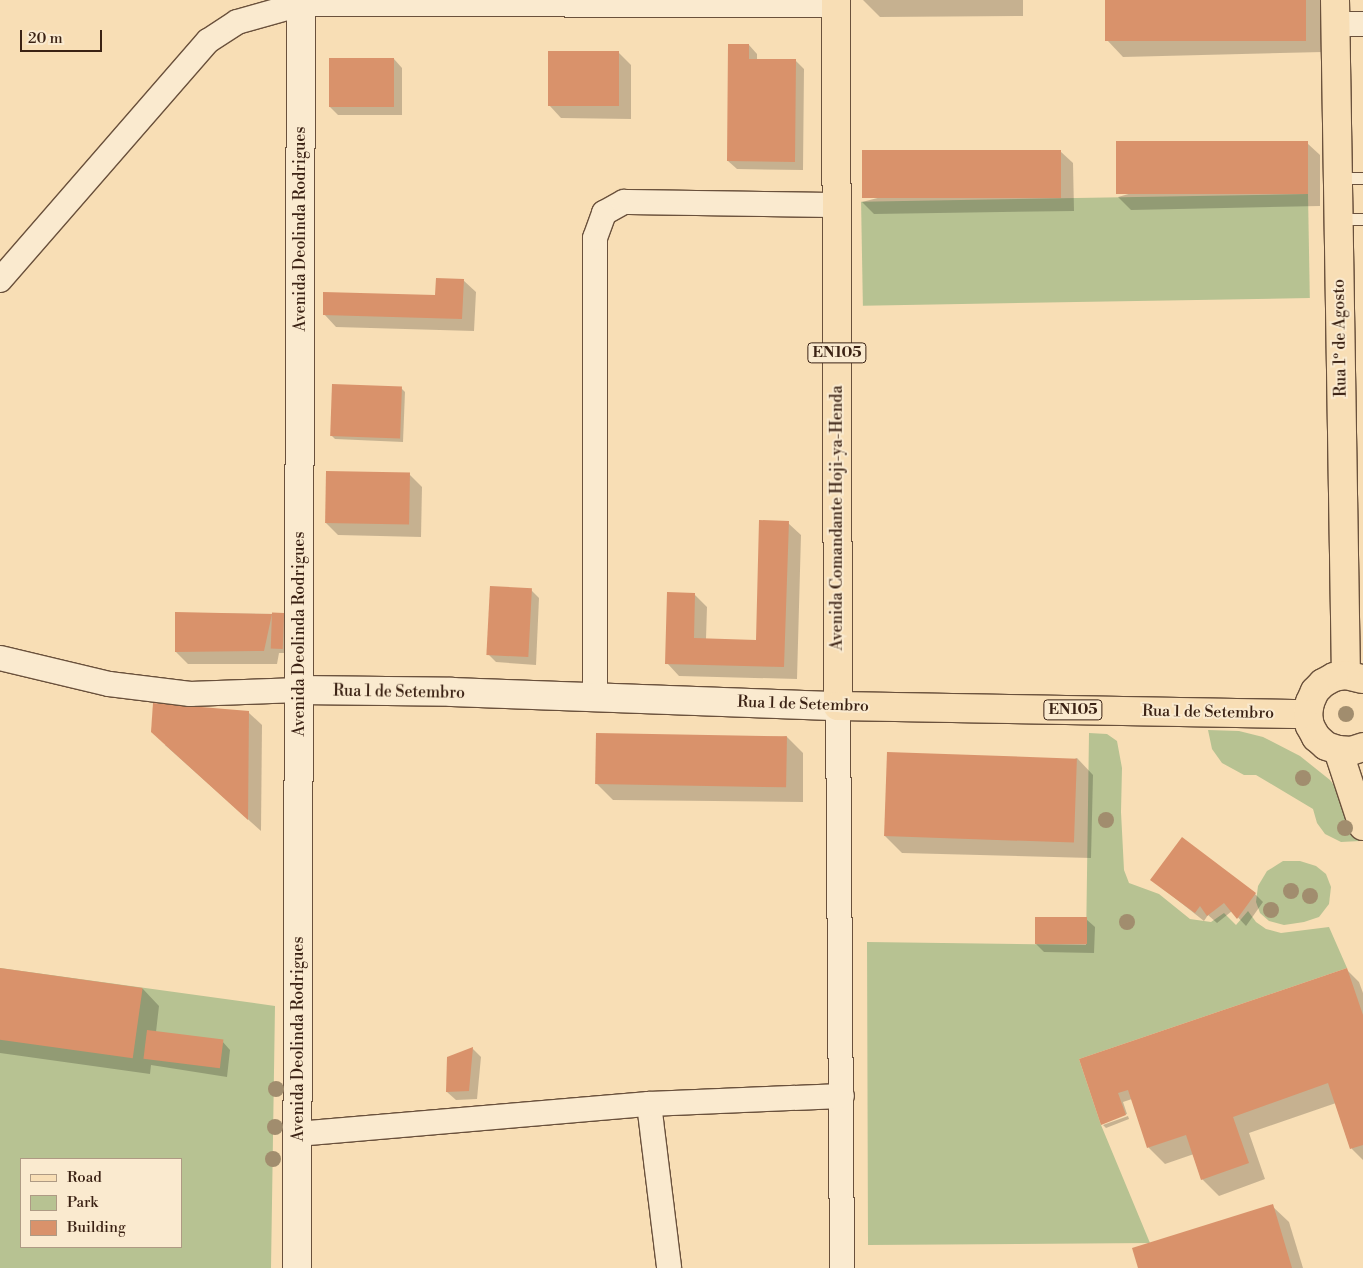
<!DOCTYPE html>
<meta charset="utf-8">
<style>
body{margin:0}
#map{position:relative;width:1363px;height:1268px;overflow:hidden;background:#f8deb5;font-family:"Libre Bodoni",serif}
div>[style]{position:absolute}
.green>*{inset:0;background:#b7c292;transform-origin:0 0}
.shadow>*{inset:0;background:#0003}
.building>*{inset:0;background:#d9926b;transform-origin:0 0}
.roads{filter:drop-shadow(1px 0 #6a513c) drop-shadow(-1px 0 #6a513c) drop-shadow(0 1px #6a513c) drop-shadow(0 -1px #6a513c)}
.lane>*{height:11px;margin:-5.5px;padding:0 5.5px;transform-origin:5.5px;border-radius:5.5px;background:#faeacf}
.street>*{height:24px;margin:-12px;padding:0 12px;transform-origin:12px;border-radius:12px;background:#faeacf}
.secondary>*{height:28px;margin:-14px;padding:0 14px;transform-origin:14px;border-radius:14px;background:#faeacf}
.primary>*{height:28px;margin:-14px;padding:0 14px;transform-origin:14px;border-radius:14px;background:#f8deb5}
.trees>*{width:16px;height:16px;margin:-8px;border-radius:50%;background:#a18d6e}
span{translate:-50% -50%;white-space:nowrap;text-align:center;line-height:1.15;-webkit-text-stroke:4px #faeacf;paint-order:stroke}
.shield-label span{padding:1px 4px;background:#faeacf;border:1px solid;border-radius:4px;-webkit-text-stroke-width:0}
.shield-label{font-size:15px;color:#3b2214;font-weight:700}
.street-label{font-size:16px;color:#3b2214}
.legend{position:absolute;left:20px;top:1158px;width:162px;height:90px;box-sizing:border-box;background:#faeacf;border:1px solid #ae9a84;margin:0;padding:6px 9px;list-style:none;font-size:15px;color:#3b2214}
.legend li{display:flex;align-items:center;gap:10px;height:25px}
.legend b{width:25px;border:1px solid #ae9a84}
.scale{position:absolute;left:20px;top:30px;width:82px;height:22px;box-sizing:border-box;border:2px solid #3b2214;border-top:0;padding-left:6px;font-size:15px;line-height:18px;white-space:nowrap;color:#3b2214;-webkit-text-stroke:4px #faeacf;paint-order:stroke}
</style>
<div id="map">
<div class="green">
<div style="left:1308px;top:194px;width:104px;height:447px;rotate:89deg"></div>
<div style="clip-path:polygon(1208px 730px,1239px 731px,1263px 737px,1300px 756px,1330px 780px,1346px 801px,1360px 841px,1341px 842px,1325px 834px,1317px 823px,1313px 809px,1256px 775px,1244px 775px,1222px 763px,1212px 749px)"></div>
<div style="clip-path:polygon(1089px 733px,1107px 734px,1117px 741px,1122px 768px,1121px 812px,1124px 870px,1129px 883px,1159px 894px,1190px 919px,1211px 922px,1224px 913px,1236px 925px,1248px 911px,1256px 922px,1266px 929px,1281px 933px,1329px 927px,1347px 968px,1079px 1059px,1101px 1125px,1150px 1243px,868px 1245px,867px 942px,1086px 945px)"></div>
<div style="clip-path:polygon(1283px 861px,1300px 861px,1316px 866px,1326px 874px,1331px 887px,1329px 904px,1319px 917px,1304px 922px,1284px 925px,1269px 921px,1260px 913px,1256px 902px,1258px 886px,1267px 871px)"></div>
<div style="clip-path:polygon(evenodd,0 968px,275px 1006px,271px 1268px,0 1268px,0 968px,21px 1159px,181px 1159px,181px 1247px,21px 1247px,21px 1159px)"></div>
</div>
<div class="shadow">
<div style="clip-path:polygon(863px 0,1085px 0,1023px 0,1023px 16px,880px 17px)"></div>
<div style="clip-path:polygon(1106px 0,1322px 0,1323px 52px,1123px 57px,1107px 40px)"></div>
<div style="clip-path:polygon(749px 45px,757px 54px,757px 60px,795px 60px,804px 69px,803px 170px,737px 169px,728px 161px)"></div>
<div style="clip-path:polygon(618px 52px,631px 65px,631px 119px,561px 118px,549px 105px)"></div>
<div style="clip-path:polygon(394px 59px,402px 68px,402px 115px,338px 115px,330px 107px)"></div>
<div style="clip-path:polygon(1307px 143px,1320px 155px,1320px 206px,1131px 210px,1118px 197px)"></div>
<div style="clip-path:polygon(1060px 151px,1073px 163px,1074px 211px,874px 214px,862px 202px)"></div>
<div style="clip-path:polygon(463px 280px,476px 292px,474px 331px,336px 327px,324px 314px,437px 296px)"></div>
<div style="clip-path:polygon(401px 388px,405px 392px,403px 442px,335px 439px,332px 436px)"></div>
<div style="clip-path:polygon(409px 474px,422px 487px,421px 537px,338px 535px,326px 523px)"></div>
<div style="clip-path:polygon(788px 523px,801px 535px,797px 679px,679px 676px,667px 663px,694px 594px,707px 607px,706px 639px,757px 641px)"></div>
<div style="clip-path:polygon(531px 590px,539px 598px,536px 665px,496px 662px,488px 654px)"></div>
<div style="clip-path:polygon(176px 613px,283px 614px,287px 618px,287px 653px,279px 653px,277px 664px,188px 664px,176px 652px)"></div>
<div style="clip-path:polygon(249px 713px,262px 725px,261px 831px,165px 745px)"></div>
<div style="clip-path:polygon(786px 736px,803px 753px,803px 802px,613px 800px,596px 783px)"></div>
<div style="clip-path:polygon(1077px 758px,1093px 775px,1091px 858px,902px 853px,885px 836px)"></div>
<div style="clip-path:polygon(1152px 880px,1255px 894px,1263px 902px,1246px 926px,1232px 911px,1217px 923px,1208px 915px,1204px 921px)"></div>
<div style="clip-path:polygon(1086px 919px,1095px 927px,1094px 953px,1044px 952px,1036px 944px)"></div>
<div style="clip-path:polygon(0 969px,143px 989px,159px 1006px,156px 1032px,222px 1041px,230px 1050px,227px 1077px,151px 1065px,150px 1074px,0 1053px)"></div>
<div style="clip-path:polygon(1347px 970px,1359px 982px,1363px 993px,1363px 1160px,1352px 1149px,1336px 1103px,1249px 1133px,1265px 1179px,1219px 1196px,1202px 1179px,1194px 1154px,1165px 1164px,1149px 1148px,1132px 1099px,1123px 1102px,1127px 1114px,1102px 1123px,1094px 1102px)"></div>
<div style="clip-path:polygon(473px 1049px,481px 1057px,477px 1099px,456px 1100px,447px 1092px,448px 1058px)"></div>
<div style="clip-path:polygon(1128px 1116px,1129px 1119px,1106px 1128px,1103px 1125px)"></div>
<div style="clip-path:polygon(1272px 1206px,1289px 1222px,1303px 1268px,1139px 1268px)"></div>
</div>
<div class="building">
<div style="left:1105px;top:0;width:201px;height:41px"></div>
<div style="clip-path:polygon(728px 44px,749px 44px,749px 59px,796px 59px,795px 162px,727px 161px)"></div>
<div style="left:548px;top:51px;width:71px;height:55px"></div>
<div style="left:329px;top:58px;width:65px;height:49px"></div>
<div style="left:1308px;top:141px;width:53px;height:192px;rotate:90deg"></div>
<div style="left:1061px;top:150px;width:48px;height:199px;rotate:90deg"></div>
<div style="clip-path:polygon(436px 278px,464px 279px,462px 319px,323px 315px,323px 292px,435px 295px)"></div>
<div style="left:332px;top:384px;width:70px;height:52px;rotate:2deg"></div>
<div style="left:326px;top:471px;width:84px;height:52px;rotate:1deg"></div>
<div style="clip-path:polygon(759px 520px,789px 521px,784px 667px,665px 664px,667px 592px,695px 593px,694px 638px,756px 640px)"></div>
<div style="left:490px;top:586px;width:42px;height:69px;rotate:3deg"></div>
<div style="clip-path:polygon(175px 612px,272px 614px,264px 651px,175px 652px)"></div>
<div style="left:284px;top:613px;width:36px;height:12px;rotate:92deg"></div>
<div style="clip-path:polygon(153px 703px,249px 711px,248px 820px,151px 732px)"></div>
<div style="left:596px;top:733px;width:191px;height:51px;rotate:1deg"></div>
<div style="left:887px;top:752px;width:190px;height:84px;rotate:2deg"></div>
<div style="clip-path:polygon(1182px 837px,1256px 893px,1237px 919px,1224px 903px,1207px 916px,1200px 906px,1195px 913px,1150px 880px)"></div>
<div style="left:1035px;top:917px;width:52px;height:27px"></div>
<div style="left:0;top:968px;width:144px;height:71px;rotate:8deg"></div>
<div style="clip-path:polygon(1347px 968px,1363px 1015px,1363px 1145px,1350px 1149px,1328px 1083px,1233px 1117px,1249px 1163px,1201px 1180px,1186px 1135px,1147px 1148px,1128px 1090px,1118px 1093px,1126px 1115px,1101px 1125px,1079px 1059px)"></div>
<div style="left:147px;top:1030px;width:77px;height:29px;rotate:7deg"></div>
<div style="clip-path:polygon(473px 1047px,469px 1091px,446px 1092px,447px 1057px)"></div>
<div style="clip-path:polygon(1273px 1204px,1292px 1268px,1138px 1268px,1132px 1248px)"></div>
</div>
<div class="roads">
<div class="lane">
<div style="left:1338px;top:178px;width:25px"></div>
<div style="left:1338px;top:219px;width:25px"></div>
</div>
<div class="street">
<div style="left:1335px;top:24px;width:28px"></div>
<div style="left:0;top:280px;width:317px;rotate:-49deg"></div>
<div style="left:208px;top:41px;width:35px;rotate:-33deg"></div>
<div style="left:237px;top:22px;width:66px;rotate:-15.7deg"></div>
<div style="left:301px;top:4px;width:535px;rotate:0.11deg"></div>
<div style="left:0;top:658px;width:112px;rotate:13.4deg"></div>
<div style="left:109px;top:684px;width:82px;rotate:7deg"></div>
<div style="left:190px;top:694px;width:109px;rotate:-2.1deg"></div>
<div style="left:595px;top:697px;width:459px;rotate:-90deg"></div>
<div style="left:595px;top:238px;width:27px;rotate:-70deg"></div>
<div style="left:604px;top:213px;width:23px;rotate:-29deg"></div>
<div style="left:624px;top:202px;width:212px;rotate:0.8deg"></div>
<div style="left:838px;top:706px;width:562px;rotate:89.59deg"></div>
<div style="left:649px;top:1104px;width:165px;rotate:83deg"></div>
<div style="left:297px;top:1134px;width:353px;rotate:-4.9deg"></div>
<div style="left:649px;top:1104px;width:193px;rotate:-2.4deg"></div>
</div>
<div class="secondary">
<div style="left:299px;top:690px;width:153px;rotate:0.7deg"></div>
<div style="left:452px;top:692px;width:386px;rotate:2.1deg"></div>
<div style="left:297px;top:1268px;width:1268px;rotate:-89.82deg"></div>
</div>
<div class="primary">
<div style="left:836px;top:0;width:706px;rotate:89.84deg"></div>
<div style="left:838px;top:706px;width:470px;rotate:1deg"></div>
<div style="left:1335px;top:0;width:675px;rotate:89.07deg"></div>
<div style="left:1362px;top:679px;width:16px;rotate:-166deg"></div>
<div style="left:1346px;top:675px;width:12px;rotate:171deg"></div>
<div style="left:1334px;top:677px;width:13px;rotate:151deg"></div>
<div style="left:1323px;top:683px;width:11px;rotate:135deg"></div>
<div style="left:1315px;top:691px;width:12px;rotate:114deg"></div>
<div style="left:1310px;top:702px;width:12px;rotate:99deg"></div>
<div style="left:1308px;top:714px;width:12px;rotate:81deg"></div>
<div style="left:1310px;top:726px;width:13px;rotate:61deg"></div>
<div style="left:1316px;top:737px;width:13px;rotate:42deg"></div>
<div style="left:1326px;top:746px;width:13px;rotate:18deg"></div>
<div style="left:1338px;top:750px;width:13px;rotate:4deg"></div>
<div style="left:1351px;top:751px;width:13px;rotate:-18deg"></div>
<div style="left:1338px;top:750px;width:80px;rotate:71.8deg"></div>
</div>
</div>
<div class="trees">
<div style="left:1346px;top:714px"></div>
<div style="left:1303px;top:778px"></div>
<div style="left:1106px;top:820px"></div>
<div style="left:1345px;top:828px"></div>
<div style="left:1291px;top:891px"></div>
<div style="left:1310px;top:896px"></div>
<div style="left:1271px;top:910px"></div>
<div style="left:1127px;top:922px"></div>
<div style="left:276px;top:1089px"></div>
<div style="left:275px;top:1127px"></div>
<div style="left:273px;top:1159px"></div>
</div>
<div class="shield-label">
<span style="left:837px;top:353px">EN105</span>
<span style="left:1073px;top:710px">EN105</span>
</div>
<div class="street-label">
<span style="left:300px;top:229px;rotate:-90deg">Avenida Deolinda Rodrigues</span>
<span style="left:1340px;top:338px;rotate:-91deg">Rua 1º de Agosto</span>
<span style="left:837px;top:518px;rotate:-90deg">Avenida Comandante Hoji-ya-Henda</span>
<span style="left:299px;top:634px;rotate:-90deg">Avenida Deolinda Rodrigues</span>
<span style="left:399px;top:692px;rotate:1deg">Rua 1 de Setembro</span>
<span style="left:803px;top:704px;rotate:2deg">Rua 1 de Setembro</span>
<span style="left:1208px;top:712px;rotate:1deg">Rua 1 de Setembro</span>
<span style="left:298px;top:1039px;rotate:-90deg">Avenida Deolinda Rodrigues</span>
</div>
<ul class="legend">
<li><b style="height:6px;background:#f8deb5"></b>Road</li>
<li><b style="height:14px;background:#b7c292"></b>Park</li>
<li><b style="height:14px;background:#d9926b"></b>Building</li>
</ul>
<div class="scale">20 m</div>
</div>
